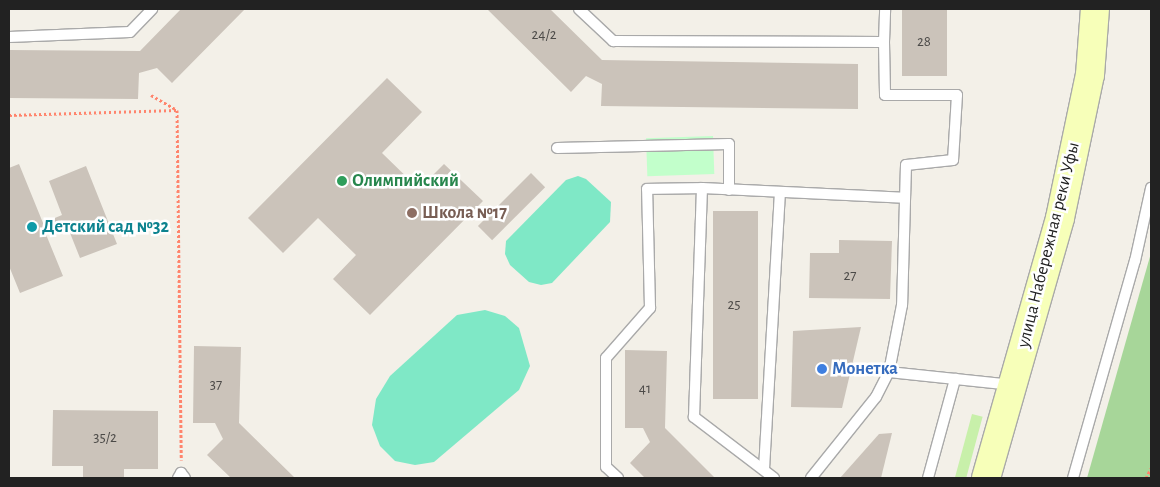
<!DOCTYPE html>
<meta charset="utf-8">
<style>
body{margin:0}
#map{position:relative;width:1160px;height:487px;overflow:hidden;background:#f3f0e8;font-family:"Alegreya Sans",sans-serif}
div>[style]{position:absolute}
.grass>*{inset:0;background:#c8f0aa;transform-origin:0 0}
.forest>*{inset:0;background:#a7d699}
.park>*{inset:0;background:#c2ffcb;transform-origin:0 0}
.pitch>*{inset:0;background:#7fe8c6}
.building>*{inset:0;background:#cbc3ba;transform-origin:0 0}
.path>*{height:3px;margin-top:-1.5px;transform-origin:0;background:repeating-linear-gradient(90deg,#ff846c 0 2.5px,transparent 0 5px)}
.roads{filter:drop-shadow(1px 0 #a9a9a9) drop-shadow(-1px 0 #a9a9a9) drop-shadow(0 1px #a9a9a9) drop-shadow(0 -1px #a9a9a9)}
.lane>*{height:10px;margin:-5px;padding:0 5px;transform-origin:5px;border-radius:5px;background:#fff}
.secondary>*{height:28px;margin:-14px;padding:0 14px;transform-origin:14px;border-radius:14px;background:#f7ffb9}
.dots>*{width:14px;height:14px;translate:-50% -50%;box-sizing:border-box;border:2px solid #fff;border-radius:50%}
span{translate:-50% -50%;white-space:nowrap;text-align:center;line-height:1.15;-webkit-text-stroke:5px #fff;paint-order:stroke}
.number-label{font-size:15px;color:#4c4a48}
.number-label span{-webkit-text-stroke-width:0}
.leisure-label{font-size:18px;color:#27864d;font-weight:700}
.left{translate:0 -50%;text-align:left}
.education-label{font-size:18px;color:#785e54;font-weight:700}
.culture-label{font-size:18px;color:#0d838f;font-weight:700}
.street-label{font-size:18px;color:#222}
.shop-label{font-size:18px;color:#366cbe;font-weight:700}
.frame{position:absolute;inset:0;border:10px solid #222;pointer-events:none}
</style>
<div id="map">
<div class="grass">
<div style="left:972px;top:414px;width:11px;height:66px;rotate:15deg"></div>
</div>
<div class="forest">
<div style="clip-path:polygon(1151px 253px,1151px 478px,1087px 478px)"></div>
</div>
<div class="park">
<div style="left:713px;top:136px;width:38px;height:67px;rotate:88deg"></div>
</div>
<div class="pitch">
<div style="clip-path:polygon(578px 176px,586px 179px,611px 202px,610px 222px,552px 283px,541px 285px,529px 282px,510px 265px,505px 254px,506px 241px,566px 180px)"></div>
<div style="clip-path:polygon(485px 310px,505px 316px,519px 328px,530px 366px,519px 390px,434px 462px,415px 465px,395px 461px,380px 446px,372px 425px,376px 399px,390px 376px,457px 315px)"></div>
</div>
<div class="building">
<div style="clip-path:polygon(181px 9px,245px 9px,172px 83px,157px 68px,139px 73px,138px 99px,9px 98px,9px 50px,140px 51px)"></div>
<div style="clip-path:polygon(487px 9px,550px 9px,602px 60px,858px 64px,858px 109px,601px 106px,602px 84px,586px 76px,571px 92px)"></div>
<div style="left:902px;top:9px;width:45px;height:67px"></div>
<div style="clip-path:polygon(387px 78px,422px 112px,382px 153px,419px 189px,444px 164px,483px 201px,370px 315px,333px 279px,356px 255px,318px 218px,283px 253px,248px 218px)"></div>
<div style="clip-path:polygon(19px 164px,43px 223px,62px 215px,49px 181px,86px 166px,117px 244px,80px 258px,66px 223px,45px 232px,63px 276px,20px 293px,9px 266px,9px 168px)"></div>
<div style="left:531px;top:173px;width:20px;height:75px;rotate:45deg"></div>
<div style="left:713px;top:211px;width:45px;height:188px"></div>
<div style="clip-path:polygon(839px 240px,892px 241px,890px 299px,809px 298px,810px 253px,839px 253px)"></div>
<div style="clip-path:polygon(861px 327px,842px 408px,791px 407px,793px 331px)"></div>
<div style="clip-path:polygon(194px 346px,241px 347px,239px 423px,295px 478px,231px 478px,207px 455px,223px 439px,215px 423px,193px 423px)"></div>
<div style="clip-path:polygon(625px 350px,667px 351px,665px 428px,715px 478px,645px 478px,630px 463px,650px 442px,643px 428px,625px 428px)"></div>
<div style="clip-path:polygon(53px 410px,158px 411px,158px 469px,124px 469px,124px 478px,83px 478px,83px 466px,52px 466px)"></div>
<div style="clip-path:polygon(892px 433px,881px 478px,840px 478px,879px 434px)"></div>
</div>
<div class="path">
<div style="left:151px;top:95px;width:30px;rotate:30deg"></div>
<div style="left:177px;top:110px;width:350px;rotate:89.3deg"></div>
<div style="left:9px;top:115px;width:168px;rotate:-1.7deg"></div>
<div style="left:1146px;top:478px;width:11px;rotate:-63deg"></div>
</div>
<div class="roads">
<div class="lane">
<div style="left:579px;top:9px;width:47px;rotate:43.3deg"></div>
<div style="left:613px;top:41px;width:271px;rotate:0.2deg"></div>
<div style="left:884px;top:42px;width:33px;rotate:-88deg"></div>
<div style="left:9px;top:37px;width:121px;rotate:-2.4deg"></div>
<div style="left:130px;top:32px;width:32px;rotate:-46deg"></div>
<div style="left:884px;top:42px;width:53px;rotate:88.9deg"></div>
<div style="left:885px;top:95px;width:72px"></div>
<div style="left:957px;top:95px;width:65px;rotate:93.5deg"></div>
<div style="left:953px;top:160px;width:47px;rotate:173.9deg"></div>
<div style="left:906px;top:165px;width:140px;rotate:91.6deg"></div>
<div style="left:902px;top:305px;width:68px;rotate:101deg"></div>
<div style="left:889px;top:372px;width:124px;rotate:6deg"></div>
<div style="left:557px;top:148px;width:172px;rotate:-1.3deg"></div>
<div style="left:729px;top:144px;width:46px;rotate:90deg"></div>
<div style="left:764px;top:469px;width:276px;rotate:-86.7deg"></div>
<div style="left:178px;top:478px;width:6px;rotate:-59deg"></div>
<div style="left:181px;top:473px;width:6px;rotate:51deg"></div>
<div style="left:618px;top:478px;width:16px;rotate:-137deg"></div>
<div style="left:606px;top:467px;width:109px;rotate:-90deg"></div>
<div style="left:606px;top:358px;width:67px;rotate:-48.7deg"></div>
<div style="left:650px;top:308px;width:119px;rotate:-91.4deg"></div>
<div style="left:647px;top:189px;width:55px;rotate:-1deg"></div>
<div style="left:774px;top:478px;width:101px;rotate:-142.7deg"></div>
<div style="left:694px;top:417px;width:229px;rotate:-88deg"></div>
<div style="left:702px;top:188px;width:202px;rotate:2.8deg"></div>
<div style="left:811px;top:478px;width:104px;rotate:-51.3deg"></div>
<div style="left:876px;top:397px;width:28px;rotate:-63deg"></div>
<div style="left:928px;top:478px;width:103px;rotate:-74.7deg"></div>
<div style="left:1073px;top:478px;width:226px;rotate:-74.1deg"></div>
<div style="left:1135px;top:261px;width:75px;rotate:-77.6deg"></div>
</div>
<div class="secondary">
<div style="left:986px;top:478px;width:270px;rotate:-74.1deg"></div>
<div style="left:1060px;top:218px;width:146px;rotate:-78.2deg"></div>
<div style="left:1090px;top:75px;width:66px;rotate:-85.7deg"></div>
</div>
</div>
<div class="dots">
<div style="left:342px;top:181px;background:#2e9e5b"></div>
<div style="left:412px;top:213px;background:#8d6e63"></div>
<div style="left:32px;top:227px;background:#0f9aa8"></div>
<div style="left:822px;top:369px;background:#3f7fe0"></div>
</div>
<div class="number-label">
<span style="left:544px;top:35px">24/2</span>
<span style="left:924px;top:42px">28</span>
<span style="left:850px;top:276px">27</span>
<span style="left:734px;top:305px">25</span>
<span style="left:216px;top:385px">37</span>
<span style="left:645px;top:389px">41</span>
<span style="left:105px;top:438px">35/2</span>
</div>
<div class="leisure-label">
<span class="left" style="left:352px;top:181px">Олимпийский</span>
</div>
<div class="education-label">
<span class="left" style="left:422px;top:213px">Школа №17</span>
</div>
<div class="culture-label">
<span class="left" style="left:42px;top:227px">Детский сад №32</span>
</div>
<div class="street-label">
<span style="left:1049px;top:245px;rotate:-76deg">улица Набережная реки Уфы</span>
</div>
<div class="shop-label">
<span class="left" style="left:832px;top:369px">Монетка</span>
</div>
<div class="frame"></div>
</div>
